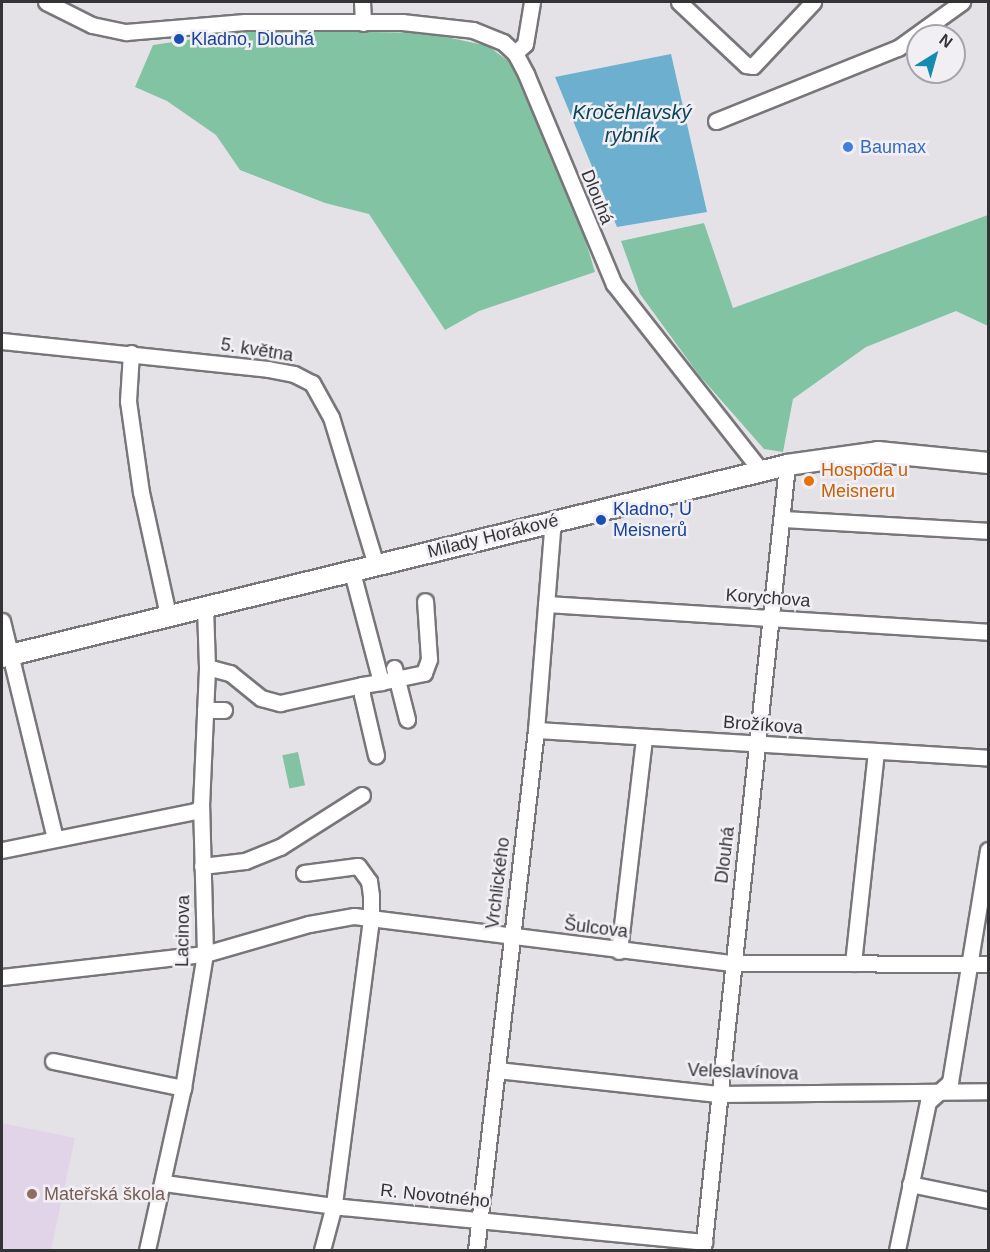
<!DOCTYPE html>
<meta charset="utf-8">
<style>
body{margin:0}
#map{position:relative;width:990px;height:1252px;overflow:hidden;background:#e5e2e7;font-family:Arial,sans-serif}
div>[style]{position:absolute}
.education>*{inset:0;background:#e1d4e8}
.green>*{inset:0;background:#82c3a4;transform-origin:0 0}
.water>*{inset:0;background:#6cafce}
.roads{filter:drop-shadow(2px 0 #79767a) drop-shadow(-2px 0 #79767a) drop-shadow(0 2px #79767a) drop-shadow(0 -2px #79767a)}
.minor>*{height:15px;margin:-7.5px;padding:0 7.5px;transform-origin:7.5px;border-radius:7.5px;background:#fff}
.major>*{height:20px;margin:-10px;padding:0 10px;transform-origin:10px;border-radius:10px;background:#fff}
.dots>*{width:16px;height:16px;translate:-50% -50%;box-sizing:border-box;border:3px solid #f2eff4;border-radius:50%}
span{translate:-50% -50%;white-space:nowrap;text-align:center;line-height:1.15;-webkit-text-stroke:5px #f2eff4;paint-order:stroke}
.transit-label{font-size:18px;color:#164399}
.left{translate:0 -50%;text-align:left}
.shop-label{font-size:18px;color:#366cbe}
.street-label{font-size:18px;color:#343335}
.food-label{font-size:18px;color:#c56008}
.education-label{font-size:18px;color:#785e54}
.water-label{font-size:20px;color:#09445a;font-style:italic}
.frame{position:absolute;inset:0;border:3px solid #343335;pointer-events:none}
.north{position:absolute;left:906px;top:24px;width:60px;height:60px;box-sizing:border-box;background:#f2eff4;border:2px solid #a6a4a8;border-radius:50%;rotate:37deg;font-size:16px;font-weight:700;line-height:24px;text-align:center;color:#343335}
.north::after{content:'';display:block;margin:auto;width:21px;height:27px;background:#158caf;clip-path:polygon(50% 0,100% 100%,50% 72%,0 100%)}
</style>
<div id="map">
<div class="education">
<div style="clip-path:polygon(2px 1123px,75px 1138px,51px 1250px,2px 1250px)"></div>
</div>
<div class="green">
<div style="clip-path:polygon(253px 30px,428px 33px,488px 46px,511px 63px,522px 83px,573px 199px,595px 272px,479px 311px,445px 330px,369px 214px,325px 203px,240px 170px,216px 135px,167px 101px,135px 87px,153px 45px)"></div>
<div style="clip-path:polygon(988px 215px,988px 326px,956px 311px,866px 347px,793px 399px,783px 452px,764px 449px,699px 375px,640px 294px,621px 241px,704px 223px,733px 308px)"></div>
<div style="left:298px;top:752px;width:34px;height:16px;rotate:78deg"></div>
</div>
<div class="water">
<div style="clip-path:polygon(671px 54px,707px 212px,617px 227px,555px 77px)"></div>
</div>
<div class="roads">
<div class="minor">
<div style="left:46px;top:2px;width:51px;rotate:26.6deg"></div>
<div style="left:92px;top:25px;width:35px;rotate:12deg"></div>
<div style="left:126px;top:32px;width:119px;rotate:-4.8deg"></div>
<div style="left:245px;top:22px;width:157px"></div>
<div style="left:402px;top:22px;width:71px;rotate:6.4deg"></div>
<div style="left:473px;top:30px;width:32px;rotate:22deg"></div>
<div style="left:503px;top:42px;width:16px;rotate:43deg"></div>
<div style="left:515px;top:53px;width:24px;rotate:62deg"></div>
<div style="left:526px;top:74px;width:228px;rotate:67.3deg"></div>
<div style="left:614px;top:284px;width:238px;rotate:51.8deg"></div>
<div style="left:362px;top:2px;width:21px;rotate:87deg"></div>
<div style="left:679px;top:2px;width:92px;rotate:43.2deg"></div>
<div style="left:746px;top:65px;width:7px;rotate:8deg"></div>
<div style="left:753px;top:66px;width:88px;rotate:-46.8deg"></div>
<div style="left:515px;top:53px;width:13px;rotate:-42deg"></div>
<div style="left:525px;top:44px;width:43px;rotate:-80.5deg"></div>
<div style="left:716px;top:121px;width:196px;rotate:-21.9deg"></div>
<div style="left:898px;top:48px;width:79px;rotate:-35.7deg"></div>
<div style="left:2px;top:341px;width:267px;rotate:6deg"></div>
<div style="left:268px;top:369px;width:26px;rotate:11deg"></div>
<div style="left:294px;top:374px;width:20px;rotate:27deg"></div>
<div style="left:312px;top:383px;width:39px;rotate:61deg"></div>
<div style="left:331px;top:417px;width:155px;rotate:73.1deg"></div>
<div style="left:131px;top:353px;width:48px;rotate:93.6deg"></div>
<div style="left:128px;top:401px;width:92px;rotate:81.9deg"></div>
<div style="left:141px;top:492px;width:126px;rotate:77.6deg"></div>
<div style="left:782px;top:519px;width:206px;rotate:3.3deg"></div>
<div style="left:352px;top:572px;width:114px;rotate:75.2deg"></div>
<div style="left:381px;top:682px;width:19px;rotate:171deg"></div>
<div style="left:362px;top:685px;width:10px;rotate:90deg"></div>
<div style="left:362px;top:695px;width:62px;rotate:76.9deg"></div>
<div style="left:546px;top:604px;width:443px;rotate:3.6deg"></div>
<div style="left:2px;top:621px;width:223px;rotate:76.3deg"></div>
<div style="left:207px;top:667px;width:24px;rotate:15deg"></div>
<div style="left:230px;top:673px;width:40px;rotate:39deg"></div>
<div style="left:261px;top:698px;width:20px;rotate:15deg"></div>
<div style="left:280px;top:703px;width:84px;rotate:-12.4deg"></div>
<div style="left:394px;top:668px;width:53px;rotate:75.7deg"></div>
<div style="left:381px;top:682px;width:44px;rotate:-11.8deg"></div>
<div style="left:424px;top:673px;width:15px;rotate:-70deg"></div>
<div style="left:429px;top:659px;width:58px;rotate:-93.9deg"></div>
<div style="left:205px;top:710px;width:19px"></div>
<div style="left:536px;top:730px;width:453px;rotate:3.5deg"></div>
<div style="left:2px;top:850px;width:198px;rotate:-11.4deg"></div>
<div style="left:196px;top:811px;width:7px;rotate:-45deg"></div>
<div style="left:202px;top:866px;width:43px;rotate:-6.6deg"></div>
<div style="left:245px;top:861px;width:38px;rotate:-22deg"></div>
<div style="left:280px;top:847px;width:97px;rotate:-32.4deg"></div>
<div style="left:304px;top:873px;width:54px;rotate:-7.4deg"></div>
<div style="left:358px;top:866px;width:19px;rotate:54deg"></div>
<div style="left:369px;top:881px;width:15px;rotate:82deg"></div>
<div style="left:371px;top:896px;width:23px;rotate:90deg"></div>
<div style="left:371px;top:919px;width:288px;rotate:97.4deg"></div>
<div style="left:334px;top:1205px;width:47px;rotate:104.9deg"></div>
<div style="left:619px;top:951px;width:214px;rotate:-83.3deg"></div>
<div style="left:853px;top:963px;width:212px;rotate:-83.8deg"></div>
<div style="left:2px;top:977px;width:204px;rotate:-6.5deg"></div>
<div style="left:205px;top:954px;width:108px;rotate:-16.1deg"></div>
<div style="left:309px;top:924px;width:46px;rotate:-10.1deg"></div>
<div style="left:354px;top:916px;width:381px;rotate:7.1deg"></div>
<div style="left:732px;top:963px;width:256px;rotate:0.2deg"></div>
<div style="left:53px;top:1061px;width:133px;rotate:11.7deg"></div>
<div style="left:497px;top:1070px;width:222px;rotate:6.2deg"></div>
<div style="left:718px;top:1094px;width:270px;rotate:-0.6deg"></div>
<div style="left:164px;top:1183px;width:180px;rotate:7.7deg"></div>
<div style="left:342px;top:1207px;width:364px;rotate:5.5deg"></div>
<div style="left:910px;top:1184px;width:80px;rotate:11.6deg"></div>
<div style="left:147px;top:1250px;width:166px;rotate:-77.5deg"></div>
<div style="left:183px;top:1088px;width:136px;rotate:-80.7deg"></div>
<div style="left:205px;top:954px;width:148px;rotate:-91.5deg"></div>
<div style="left:201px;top:806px;width:139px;rotate:-87.5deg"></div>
<div style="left:207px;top:667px;width:61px;rotate:-91.9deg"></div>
<div style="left:476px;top:1250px;width:523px;rotate:-83.42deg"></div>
<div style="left:536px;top:730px;width:211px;rotate:-85.4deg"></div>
<div style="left:703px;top:1250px;width:789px;rotate:-83.89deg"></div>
<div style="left:897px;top:1250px;width:151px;rotate:-78.2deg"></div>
<div style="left:928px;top:1102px;width:30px;rotate:-42deg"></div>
<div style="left:950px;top:1082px;width:235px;rotate:-80.7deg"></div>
</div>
<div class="major">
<div style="left:2px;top:657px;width:808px;rotate:-13.74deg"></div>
<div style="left:787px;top:465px;width:92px;rotate:-8.1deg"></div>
<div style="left:878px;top:452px;width:111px;rotate:5.7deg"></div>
</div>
</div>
<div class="dots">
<div style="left:179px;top:39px;background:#1a4fb4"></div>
<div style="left:848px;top:147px;background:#3f7fe0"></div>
<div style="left:809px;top:481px;background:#e8710a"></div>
<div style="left:601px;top:520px;background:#1a4fb4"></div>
<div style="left:32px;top:1194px;background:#8d6e63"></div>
</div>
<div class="transit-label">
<span class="left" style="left:191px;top:39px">Kladno, Dlouhá</span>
<span class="left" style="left:613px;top:520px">Kladno, U<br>Meisnerů</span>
</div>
<div class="shop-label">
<span class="left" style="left:860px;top:147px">Baumax</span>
</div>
<div class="street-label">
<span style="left:597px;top:197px;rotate:68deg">Dlouhá</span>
<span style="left:257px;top:350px;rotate:9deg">5. května</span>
<span style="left:493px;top:536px;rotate:-14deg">Milady Horákové</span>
<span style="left:768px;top:598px;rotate:4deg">Korychova</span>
<span style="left:763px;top:725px;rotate:4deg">Brožíkova</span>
<span style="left:725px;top:855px;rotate:-83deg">Dlouhá</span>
<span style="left:498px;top:883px;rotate:-83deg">Vrchlického</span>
<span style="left:596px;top:928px;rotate:7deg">Šulcova</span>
<span style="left:183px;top:931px;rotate:-89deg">Lacinova</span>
<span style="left:743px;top:1072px;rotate:2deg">Veleslavínova</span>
<span style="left:435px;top:1196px;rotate:6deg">R. Novotného</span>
</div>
<div class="food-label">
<span class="left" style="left:821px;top:481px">Hospoda u<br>Meisneru</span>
</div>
<div class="education-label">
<span class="left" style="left:44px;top:1194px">Mateřská škola</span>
</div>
<div class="water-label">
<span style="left:632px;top:124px">Kročehlavský<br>rybník</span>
</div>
<div class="frame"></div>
<div class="north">N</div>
</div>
